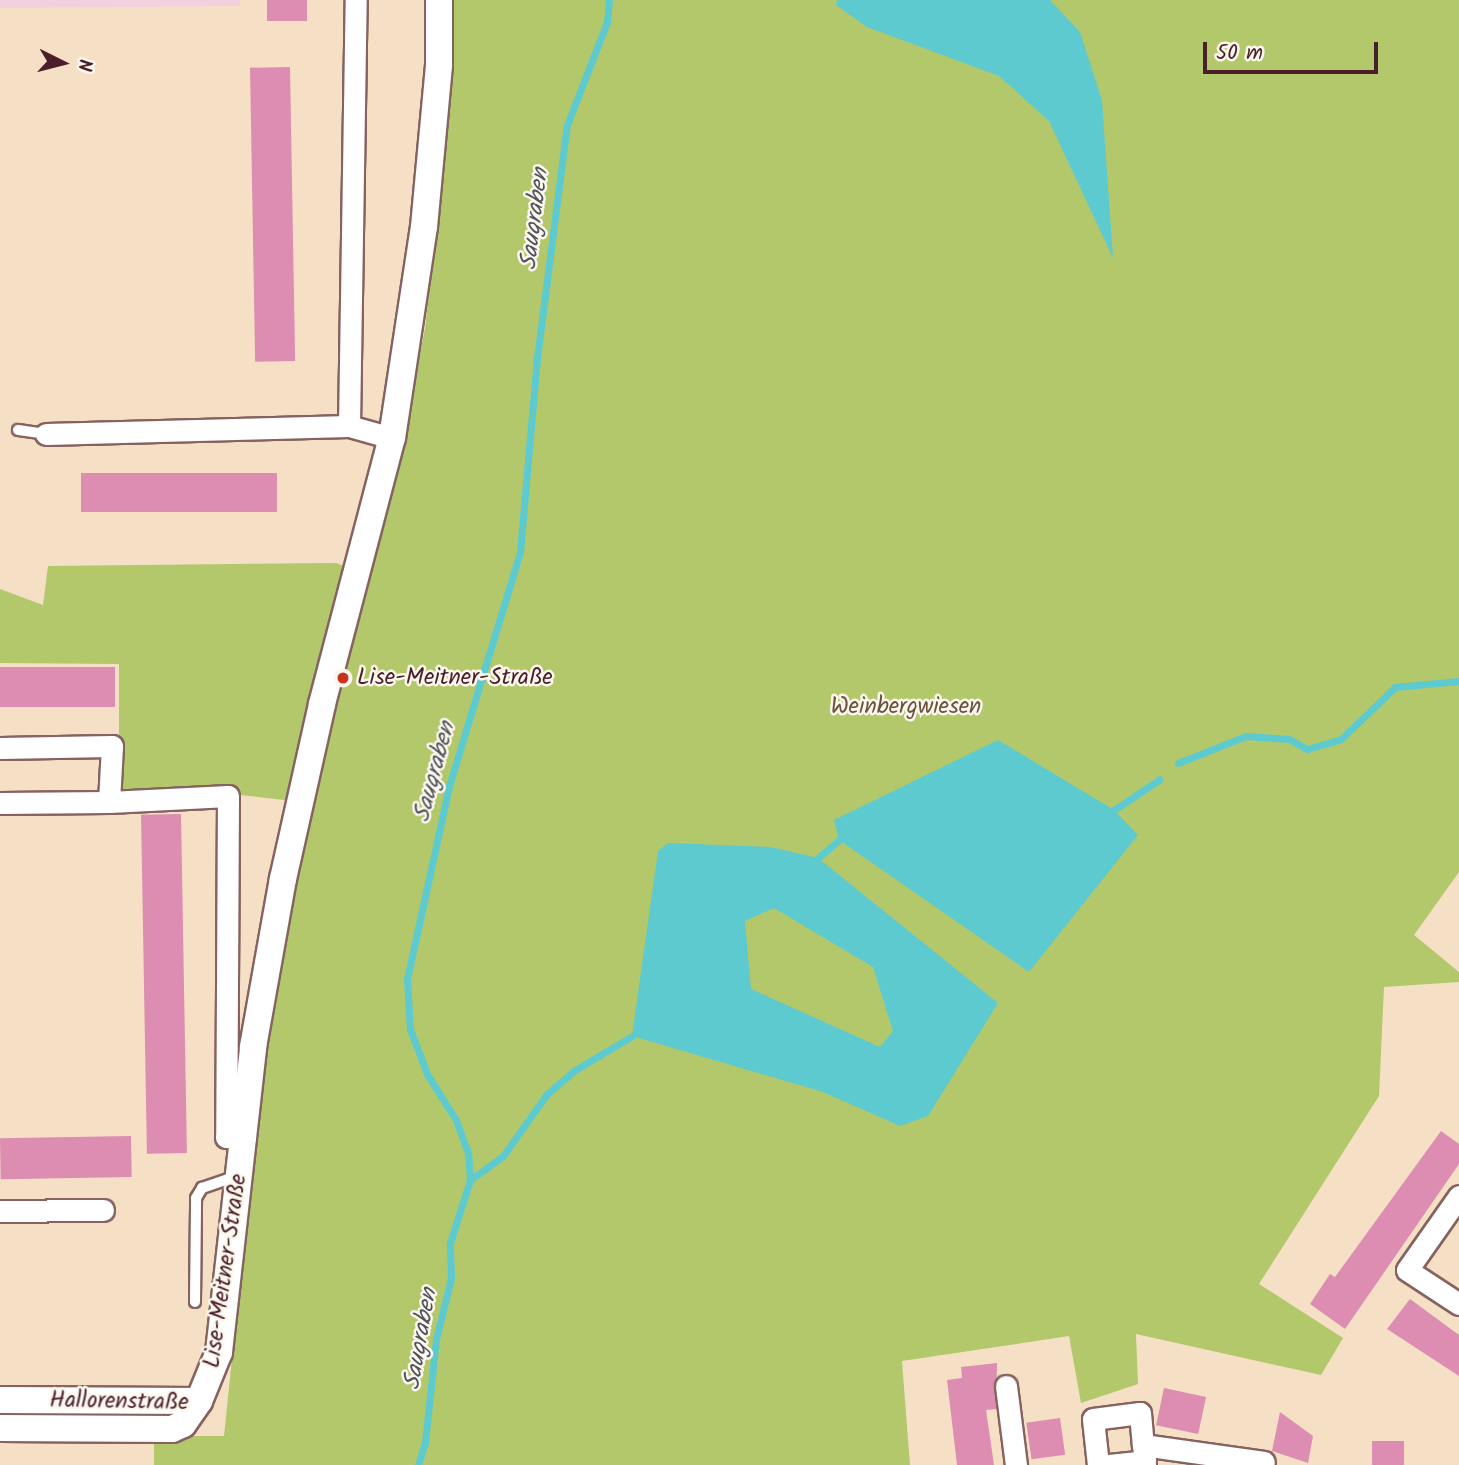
<!DOCTYPE html>
<meta charset="utf-8">
<style>
body{margin:0}
#map{position:relative;width:1459px;height:1465px;overflow:hidden;background:#f5e0c6;font-family:Kalam,sans-serif}
div>[style]{position:absolute}
.built>*{inset:0;background:#f4cfde}
.green>*{inset:0;background:#b3c76b}
.water>*{inset:0;background:#5dcad0}
.stream>*{height:7px;margin:-3.5px;padding:0 3.5px;transform-origin:3.5px;border-radius:3.5px;background:#5dcad0}
.building>*{inset:0;background:#dc8db1;transform-origin:0 0}
.roads{filter:drop-shadow(2px 0 #866361) drop-shadow(-2px 0 #866361) drop-shadow(0 2px #866361) drop-shadow(0 -2px #866361)}
.service>*{height:10px;margin:-5px;padding:0 5px;transform-origin:5px;border-radius:5px;background:#fff}
.minor>*{height:21px;margin:-10.5px;padding:0 10.5px;transform-origin:10.5px;border-radius:10.5px;background:#fff}
.tertiary>*{height:26px;margin:-13px;padding:0 13px;transform-origin:13px;border-radius:13px;background:#fff}
.dots>*{width:19px;height:19px;translate:-50% -50%;box-sizing:border-box;border:4px solid #fbf7ec;border-radius:50%}
span{translate:-50% -50%;white-space:nowrap;text-align:center;line-height:1.15;-webkit-text-stroke:5px #fbf7ec;paint-order:stroke}
.poi-label{font-size:23px;color:#4a1f2b}
.left{translate:0 -50%;text-align:left}
.park-label{font-size:23px;color:#6a513e}
.street-label{font-size:23px;color:#4a1f2b}
.water-label{font-size:24px;color:#50525d;font-style:italic}
.north{position:absolute;left:28px;top:28px;width:70px;height:70px;-webkit-text-stroke:5px #fbf7ec;paint-order:stroke;rotate:96deg;font-size:19px;font-weight:700;line-height:28px;text-align:center;color:#4a1f2b}
.north::after{content:'';display:block;margin:auto;width:24px;height:32px;background:#4a1f2b;clip-path:polygon(50% 0,100% 100%,50% 72%,0 100%)}
.scale{position:absolute;left:1203px;top:42px;width:175px;height:32px;box-sizing:border-box;border:4px solid #4a1f2b;border-top:0;padding-left:9px;font-size:21px;line-height:24px;white-space:nowrap;color:#4a1f2b;-webkit-text-stroke:5px #fbf7ec;paint-order:stroke}
</style>
<div id="map">
<div class="built">
<div style="clip-path:polygon(0 0,240px 0,240px 6px,0 8px)"></div>
</div>
<div class="green">
<div style="clip-path:polygon(449px 0,1459px 0,1459px 872px,1414px 935px,1459px 972px,1459px 982px,1384px 987px,1379px 1096px,1259px 1284px,1343px 1338px,1321px 1375px,1136px 1334px,1138px 1384px,1081px 1403px,1069px 1336px,902px 1361px,910px 1465px,154px 1465px,154px 1436px,224px 1436px,261px 1076px,285px 925px,312px 796px,399px 463px,425px 328px,441px 192px)"></div>
<div style="clip-path:polygon(336px 563px,354px 570px,301px 802px,232px 794px,119px 796px,119px 664px,0 663px,0 589px,43px 605px,48px 566px)"></div>
</div>
<div class="water">
<div style="clip-path:polygon(837px 0,1050px 0,1080px 32px,1102px 100px,1113px 258px,1049px 121px,999px 76px,867px 27px,836px 5px)"></div>
<div style="clip-path:polygon(998px 740px,1114px 810px,1138px 835px,1029px 972px,839px 840px,834px 820px)"></div>
<div style="clip-path:polygon(evenodd,668px 843px,771px 847px,818px 858px,998px 1003px,928px 1116px,900px 1126px,823px 1092px,632px 1036px,658px 851px,668px 843px,774px 908px,873px 967px,893px 1031px,880px 1047px,751px 989px,745px 921px,774px 908px)"></div>
</div>
<div class="stream">
<div style="left:1178px;top:763px;width:73px;rotate:-21.7deg"></div>
<div style="left:1246px;top:736px;width:43px;rotate:4deg"></div>
<div style="left:1289px;top:739px;width:21px;rotate:29deg"></div>
<div style="left:1307px;top:749px;width:35px;rotate:-16deg"></div>
<div style="left:1341px;top:739px;width:75px;rotate:-43.9deg"></div>
<div style="left:1395px;top:687px;width:64px;rotate:-5.4deg"></div>
<div style="left:1114px;top:810px;width:55px;rotate:-34deg"></div>
<div style="left:818px;top:858px;width:28px;rotate:-41deg"></div>
<div style="left:470px;top:1180px;width:41px;rotate:-36deg"></div>
<div style="left:503px;top:1156px;width:75px;rotate:-54.8deg"></div>
<div style="left:546px;top:1095px;width:38px;rotate:-41deg"></div>
<div style="left:575px;top:1070px;width:66px;rotate:-30.8deg"></div>
<div style="left:418px;top:1465px;width:24px;rotate:-73deg"></div>
<div style="left:425px;top:1442px;width:104px;rotate:-83.9deg"></div>
<div style="left:436px;top:1339px;width:63px;rotate:-76.2deg"></div>
<div style="left:451px;top:1278px;width:35px;rotate:-92deg"></div>
<div style="left:450px;top:1243px;width:66px;rotate:-72.4deg"></div>
<div style="left:470px;top:1180px;width:27px;rotate:-94deg"></div>
<div style="left:468px;top:1153px;width:35px;rotate:-110deg"></div>
<div style="left:456px;top:1120px;width:54px;rotate:-122.2deg"></div>
<div style="left:427px;top:1074px;width:48px;rotate:-110.7deg"></div>
<div style="left:410px;top:1029px;width:50px;rotate:-93.4deg"></div>
<div style="left:407px;top:979px;width:198px;rotate:-77.7deg"></div>
<div style="left:449px;top:786px;width:245px;rotate:-73.1deg"></div>
<div style="left:520px;top:552px;width:195px;rotate:-85deg"></div>
<div style="left:537px;top:358px;width:235px;rotate:-82.7deg"></div>
<div style="left:567px;top:125px;width:110px;rotate:-68.8deg"></div>
<div style="left:607px;top:22px;width:22px;rotate:-85deg"></div>
</div>
<div class="building">
<div style="left:267px;top:0;width:40px;height:21px"></div>
<div style="left:290px;top:67px;width:294px;height:40px;rotate:89deg"></div>
<div style="left:277px;top:473px;width:39px;height:196px;rotate:90deg"></div>
<div style="left:115px;top:667px;width:40px;height:115px;rotate:90deg"></div>
<div style="left:181px;top:814px;width:339px;height:40px;rotate:89deg"></div>
<div style="clip-path:polygon(1441px 1131px,1459px 1144px,1459px 1164px,1345px 1329px,1310px 1304px,1330px 1274px,1335px 1277px)"></div>
<div style="left:131px;top:1136px;width:41px;height:131px;rotate:89deg"></div>
<div style="clip-path:polygon(1410px 1299px,1459px 1335px,1459px 1376px,1387px 1329px)"></div>
<div style="clip-path:polygon(997px 1363px,996px 1409px,986px 1410px,994px 1465px,957px 1465px,947px 1380px,962px 1378px,961px 1367px)"></div>
<div style="left:1164px;top:1388px;width:43px;height:38px;rotate:12deg"></div>
<div style="clip-path:polygon(1280px 1412px,1313px 1436px,1308px 1463px,1272px 1451px)"></div>
<div style="left:1060px;top:1418px;width:37px;height:34px;rotate:82deg"></div>
<div style="left:1404px;top:1441px;width:24px;height:32px;rotate:90deg"></div>
</div>
<div class="roads">
<div class="service">
<div style="left:18px;top:430px;width:28px;rotate:8deg"></div>
<div style="left:195px;top:1302px;width:104px;rotate:-89.4deg"></div>
<div style="left:196px;top:1198px;width:12px;rotate:-59deg"></div>
<div style="left:202px;top:1188px;width:37px;rotate:-19deg"></div>
</div>
<div class="minor">
<div style="left:349px;top:426px;width:426px;rotate:-89.1deg"></div>
<div style="left:46px;top:434px;width:303px;rotate:-1.5deg"></div>
<div style="left:349px;top:426px;width:45px;rotate:15.6deg"></div>
<div style="left:0;top:748px;width:112px;rotate:-1deg"></div>
<div style="left:112px;top:746px;width:56px;rotate:93.1deg"></div>
<div style="left:109px;top:802px;width:109px;rotate:179.5deg"></div>
<div style="left:109px;top:802px;width:119px;rotate:-2.9deg"></div>
<div style="left:228px;top:796px;width:341px;rotate:90.3deg"></div>
<div style="left:226px;top:1137px;width:19px;rotate:3deg"></div>
<div style="left:1459px;top:1196px;width:90px;rotate:125.1deg"></div>
<div style="left:1407px;top:1270px;width:62px;rotate:33.2deg"></div>
<div style="left:0;top:1211px;width:103px;rotate:-0.6deg"></div>
<div style="left:1006px;top:1386px;width:80px;rotate:82.8deg"></div>
<div style="left:1145px;top:1461px;width:16px;rotate:-97deg"></div>
<div style="left:1143px;top:1445px;width:122px;rotate:8deg"></div>
<div style="left:1098px;top:1465px;width:46px;rotate:-96.2deg"></div>
<div style="left:1093px;top:1419px;width:47px;rotate:-7.3deg"></div>
<div style="left:1140px;top:1413px;width:32px;rotate:85deg"></div>
<div style="left:1109px;top:1465px;width:36px;rotate:-6deg"></div>
<div style="left:1145px;top:1461px;width:4px;rotate:90deg"></div>
</div>
<div class="tertiary">
<div style="left:0;top:1400px;width:199px;rotate:0.3deg"></div>
<div style="left:0;top:1428px;width:172px;rotate:0.3deg"></div>
<div style="left:172px;top:1429px;width:12px;rotate:-24deg"></div>
<div style="left:183px;top:1424px;width:28px;rotate:-55deg"></div>
<div style="left:199px;top:1401px;width:53px;rotate:-67.8deg"></div>
<div style="left:219px;top:1352px;width:307px;rotate:-83.6deg"></div>
<div style="left:253px;top:1047px;width:171px;rotate:-79.9deg"></div>
<div style="left:283px;top:879px;width:179px;rotate:-77.4deg"></div>
<div style="left:322px;top:704px;width:275px;rotate:-75.3deg"></div>
<div style="left:392px;top:438px;width:213px;rotate:-81.4deg"></div>
<div style="left:424px;top:227px;width:163px;rotate:-84.7deg"></div>
<div style="left:439px;top:65px;width:65px;rotate:-90deg"></div>
</div>
</div>
<div class="dots">
<div style="left:343px;top:678px;background:#c8321e"></div>
</div>
<div class="poi-label">
<span class="left" style="left:357px;top:678px">Lise-Meitner-Straße</span>
</div>
<div class="park-label">
<span style="left:906px;top:707px">Weinbergwiesen</span>
</div>
<div class="street-label">
<span style="left:226px;top:1271px;rotate:-82deg">Lise-Meitner-Straße</span>
<span style="left:119px;top:1402px;rotate:1deg">Hallorenstraße</span>
</div>
<div class="water-label">
<span style="left:535px;top:219px;rotate:-83deg">Saugraben</span>
<span style="left:435px;top:772px;rotate:-75deg">Saugraben</span>
<span style="left:421px;top:1339px;rotate:-80deg">Saugraben</span>
</div>
<div class="north">N</div>
<div class="scale">50 m</div>
</div>
